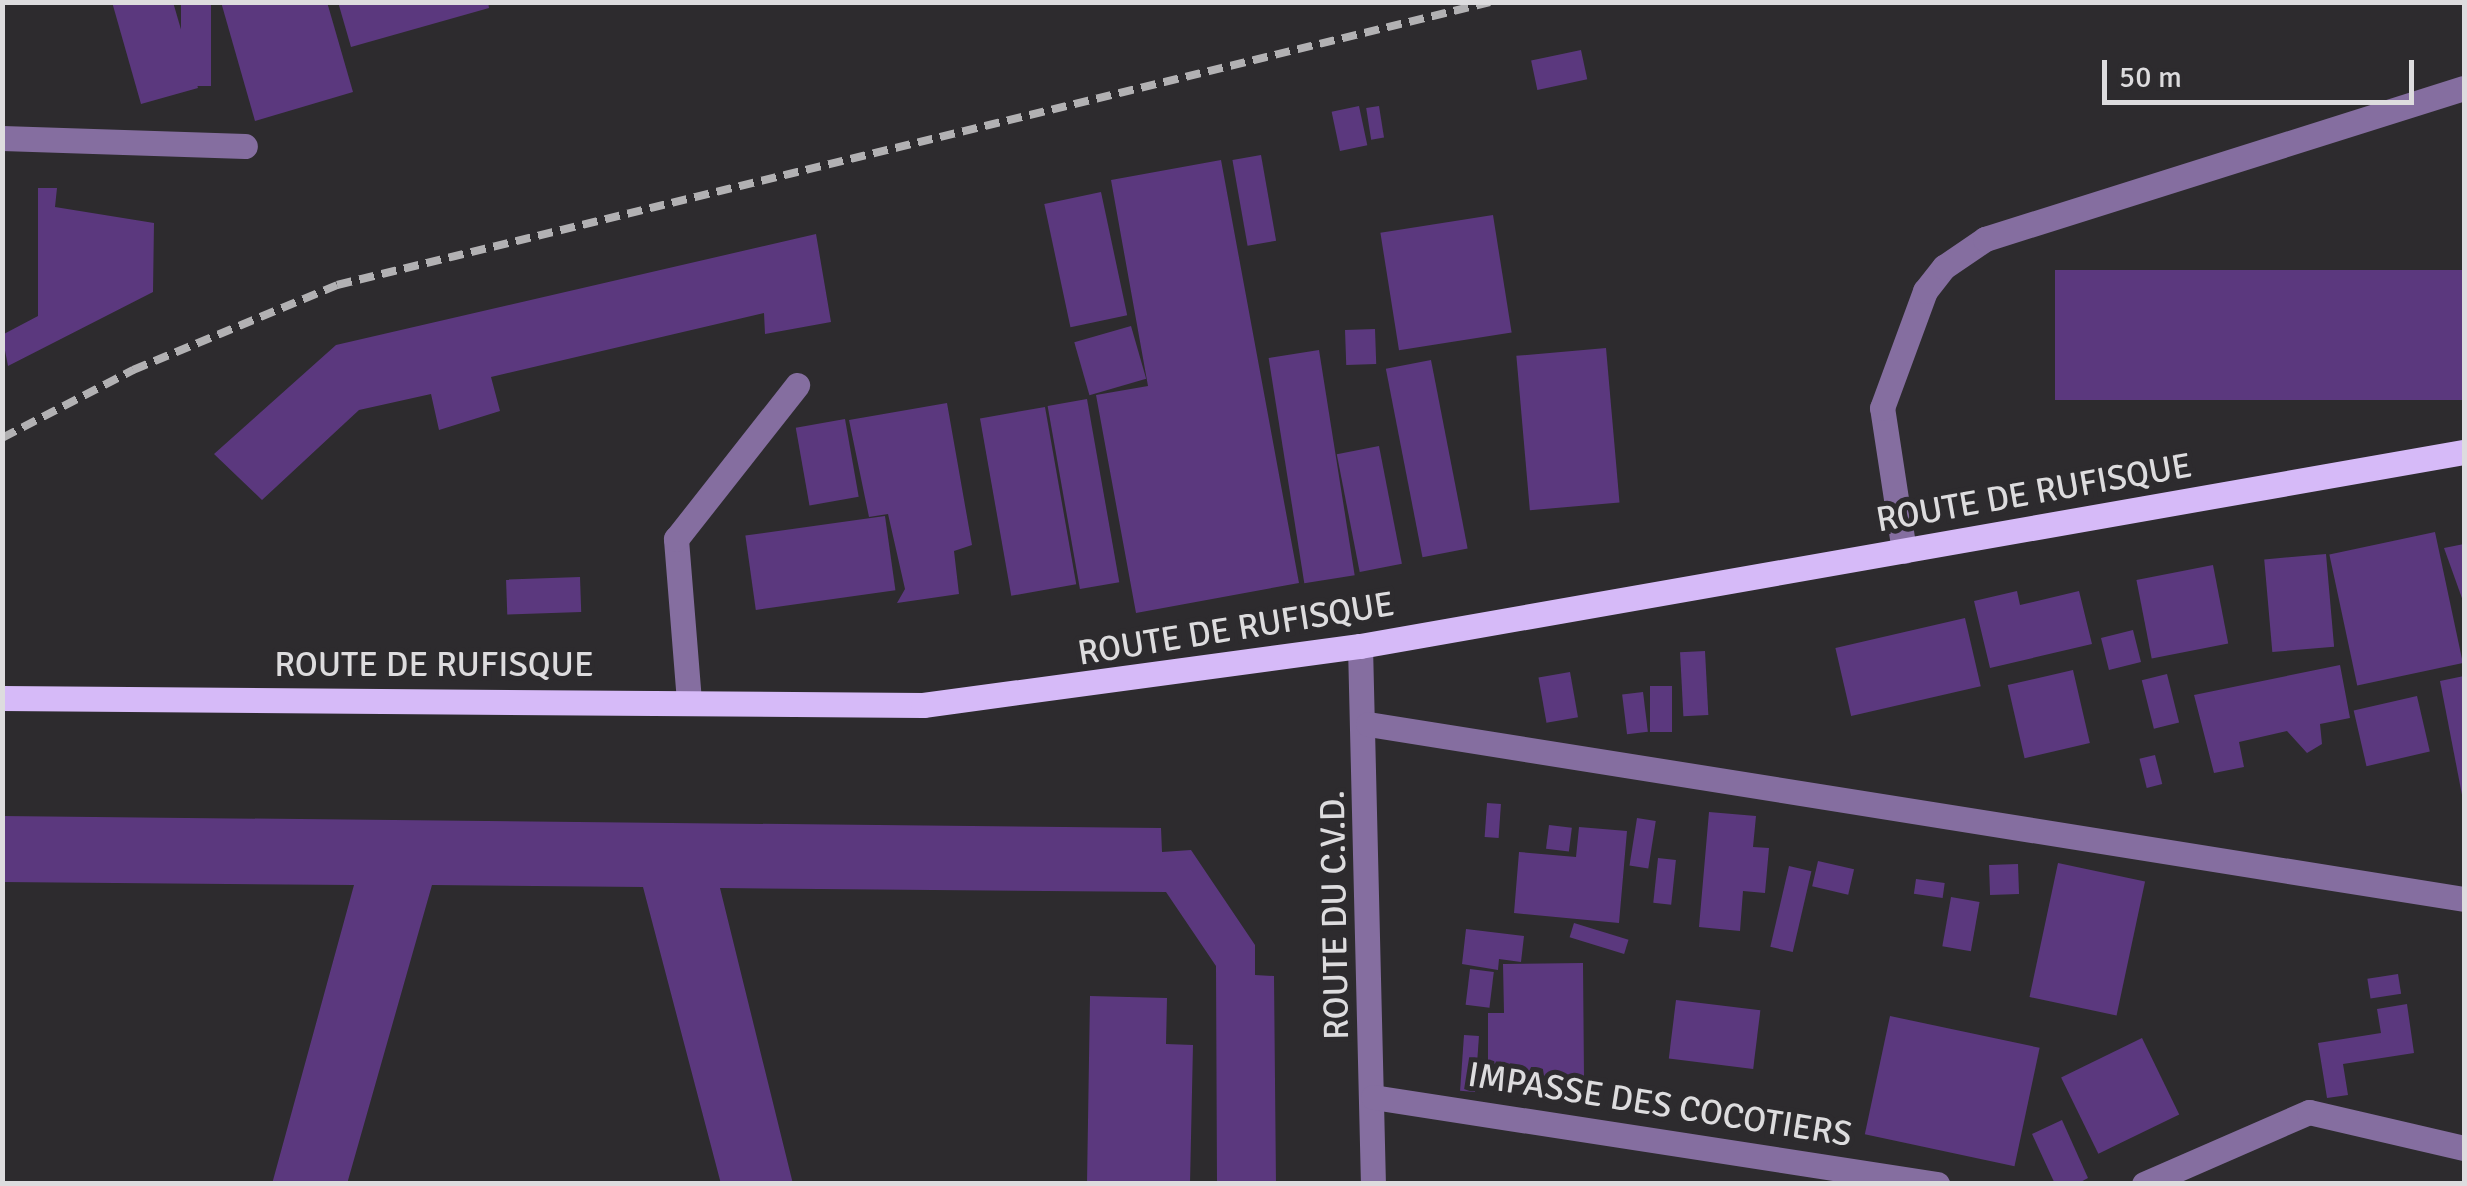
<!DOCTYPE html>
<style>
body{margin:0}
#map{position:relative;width:2467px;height:1186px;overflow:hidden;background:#2d2b2e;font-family:Signika,sans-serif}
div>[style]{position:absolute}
.building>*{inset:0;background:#5b387e;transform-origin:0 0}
.minor>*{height:25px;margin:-12.5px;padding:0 12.5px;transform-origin:12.5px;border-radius:12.5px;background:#856ea0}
.major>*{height:25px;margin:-12.5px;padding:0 12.5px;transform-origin:12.5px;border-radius:12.5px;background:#d6baf8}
.rail>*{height:8px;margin-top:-4px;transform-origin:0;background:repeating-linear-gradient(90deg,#b2b1b3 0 15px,transparent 0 23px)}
span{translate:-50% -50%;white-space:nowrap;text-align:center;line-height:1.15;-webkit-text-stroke:10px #2d2b2e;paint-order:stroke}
.street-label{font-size:35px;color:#dddcde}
.frame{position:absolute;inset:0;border:5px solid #dddcde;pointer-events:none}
.scale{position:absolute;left:2102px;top:60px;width:312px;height:45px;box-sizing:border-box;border:5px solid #dddcde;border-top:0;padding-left:12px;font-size:30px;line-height:35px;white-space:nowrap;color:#dddcde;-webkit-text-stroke:8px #2d2b2e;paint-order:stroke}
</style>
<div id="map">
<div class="building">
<div style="clip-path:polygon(112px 2px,173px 2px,198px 88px,141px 104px)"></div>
<div style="left:181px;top:2px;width:30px;height:84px"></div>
<div style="clip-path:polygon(221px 2px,327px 2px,353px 92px,255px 121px)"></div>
<div style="clip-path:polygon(338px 2px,488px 2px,489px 8px,351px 47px)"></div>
<div style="left:1581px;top:50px;width:30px;height:51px;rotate:78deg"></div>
<div style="left:1359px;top:106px;width:40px;height:28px;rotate:78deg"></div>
<div style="left:1379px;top:106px;width:32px;height:13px;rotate:81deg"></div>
<div style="left:1261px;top:155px;width:87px;height:29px;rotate:80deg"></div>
<div style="clip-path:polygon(1221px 160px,1299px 583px,1136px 613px,1096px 395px,1148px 386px,1111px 180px)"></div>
<div style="clip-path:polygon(38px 188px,57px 188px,55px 207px,154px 223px,153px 292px,8px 366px,2px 335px,38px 316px)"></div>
<div style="left:1101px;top:192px;width:126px;height:58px;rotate:78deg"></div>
<div style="left:1493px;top:215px;width:119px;height:114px;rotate:81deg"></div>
<div style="clip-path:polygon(816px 234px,831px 322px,765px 334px,764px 313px,491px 377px,500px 411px,439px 430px,431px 394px,359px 410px,262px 500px,214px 454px,336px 345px)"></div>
<div style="left:2464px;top:270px;width:130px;height:409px;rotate:90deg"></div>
<div style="left:1131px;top:326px;width:55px;height:59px;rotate:74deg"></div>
<div style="left:1375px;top:329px;width:35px;height:30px;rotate:88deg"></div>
<div style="left:1606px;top:348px;width:155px;height:90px;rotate:85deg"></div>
<div style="left:1319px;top:350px;width:228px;height:51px;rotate:81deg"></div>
<div style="left:1431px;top:360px;width:192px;height:46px;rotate:79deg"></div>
<div style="left:1087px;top:399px;width:186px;height:40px;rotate:80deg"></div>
<div style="clip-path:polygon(947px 403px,972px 545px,954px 551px,959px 594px,897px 603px,905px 589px,888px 514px,869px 517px,849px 420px)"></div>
<div style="left:1045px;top:407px;width:180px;height:66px;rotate:80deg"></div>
<div style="left:845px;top:419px;width:79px;height:50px;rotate:80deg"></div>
<div style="left:1379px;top:446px;width:120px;height:43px;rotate:79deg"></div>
<div style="left:885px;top:516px;width:75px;height:141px;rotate:82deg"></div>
<div style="left:2435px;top:532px;width:134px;height:108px;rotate:78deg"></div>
<div style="clip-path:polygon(2464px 544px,2464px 601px,2463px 601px,2444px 548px)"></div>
<div style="left:2326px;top:554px;width:93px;height:62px;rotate:85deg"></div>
<div style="left:2213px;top:565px;width:80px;height:78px;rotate:79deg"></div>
<div style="left:580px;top:577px;width:35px;height:74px;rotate:88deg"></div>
<div style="clip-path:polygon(2017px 591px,2020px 605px,2079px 591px,2092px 644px,1990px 668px,1974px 601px)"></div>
<div style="left:1965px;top:618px;width:70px;height:133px;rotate:77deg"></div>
<div style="left:2133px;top:630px;width:33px;height:33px;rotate:76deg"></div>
<div style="left:1705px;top:651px;width:64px;height:25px;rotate:87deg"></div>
<div style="clip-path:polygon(2340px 665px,2350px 718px,2320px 724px,2322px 744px,2307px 753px,2287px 731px,2239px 742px,2244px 767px,2214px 773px,2194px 695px)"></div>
<div style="left:2073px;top:670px;width:75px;height:67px;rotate:77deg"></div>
<div style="left:1570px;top:672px;width:46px;height:32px;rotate:80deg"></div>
<div style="left:2167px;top:674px;width:50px;height:26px;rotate:76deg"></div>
<div style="clip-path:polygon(2464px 676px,2464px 800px,2463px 800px,2440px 681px)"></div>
<div style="left:1650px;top:686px;width:22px;height:46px"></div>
<div style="left:1643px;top:692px;width:40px;height:21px;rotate:83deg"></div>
<div style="left:2417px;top:696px;width:57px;height:65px;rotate:77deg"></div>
<div style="left:2155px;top:755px;width:30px;height:16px;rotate:76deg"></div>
<div style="left:1487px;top:803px;width:14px;height:34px;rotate:4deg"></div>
<div style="clip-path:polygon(1709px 812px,1756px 816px,1753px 847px,1769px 848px,1765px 893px,1743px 891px,1740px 931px,1699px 927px)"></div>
<div style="clip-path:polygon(2px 816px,1161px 828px,1162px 852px,1191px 850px,1255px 945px,1255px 975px,1274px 976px,1276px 1184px,1217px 1184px,1216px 966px,1166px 892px,720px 888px,793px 1184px,721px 1184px,643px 887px,432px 885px,347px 1184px,272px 1184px,354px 885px,2px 882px)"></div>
<div style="left:1637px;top:818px;width:19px;height:48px;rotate:9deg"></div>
<div style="left:1549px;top:825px;width:23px;height:24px;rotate:7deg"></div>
<div style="clip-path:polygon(1579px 827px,1627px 831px,1619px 923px,1514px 913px,1519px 852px,1576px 857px)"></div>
<div style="left:1658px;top:858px;width:18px;height:45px;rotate:6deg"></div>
<div style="left:1818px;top:861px;width:37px;height:26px;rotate:13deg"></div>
<div style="left:2058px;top:863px;width:89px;height:137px;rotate:12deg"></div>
<div style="left:2018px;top:864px;width:30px;height:29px;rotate:88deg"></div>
<div style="left:1789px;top:866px;width:23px;height:83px;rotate:13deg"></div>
<div style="left:1916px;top:879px;width:29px;height:15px;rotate:8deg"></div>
<div style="left:1951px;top:897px;width:29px;height:50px;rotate:10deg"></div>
<div style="left:1574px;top:923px;width:57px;height:15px;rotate:17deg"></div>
<div style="clip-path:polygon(1466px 929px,1524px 936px,1521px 962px,1499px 959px,1498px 970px,1462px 964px)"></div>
<div style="clip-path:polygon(1583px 963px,1584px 1077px,1488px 1078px,1488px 1013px,1504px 1013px,1503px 964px)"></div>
<div style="left:1470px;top:969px;width:24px;height:36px;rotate:7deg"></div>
<div style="left:2398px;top:974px;width:20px;height:31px;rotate:81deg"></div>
<div style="clip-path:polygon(1090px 996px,1167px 998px,1166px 1044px,1193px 1045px,1190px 1184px,1087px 1184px)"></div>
<div style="left:1676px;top:1000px;width:85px;height:59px;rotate:7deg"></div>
<div style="clip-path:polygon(2407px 1004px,2414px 1053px,2343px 1064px,2348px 1095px,2327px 1098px,2318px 1043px,2381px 1033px,2377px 1009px)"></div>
<div style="left:1890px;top:1016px;width:153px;height:121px;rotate:12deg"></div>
<div style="left:1464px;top:1035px;width:15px;height:56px;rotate:4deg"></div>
<div style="left:2142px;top:1038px;width:85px;height:90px;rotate:64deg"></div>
<div style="clip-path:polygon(2062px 1120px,2088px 1178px,2077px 1184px,2055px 1184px,2032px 1134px)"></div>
</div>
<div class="minor">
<div style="left:2px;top:138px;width:243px;rotate:1.9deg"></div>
<div style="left:1904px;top:551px;width:145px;rotate:-98.7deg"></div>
<div style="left:1882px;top:408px;width:125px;rotate:-69.8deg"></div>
<div style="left:1925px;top:291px;width:31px;rotate:-52deg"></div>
<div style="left:1944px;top:267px;width:50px;rotate:-34.3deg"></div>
<div style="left:1985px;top:239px;width:502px;rotate:-17.5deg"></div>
<div style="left:1360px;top:646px;width:538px;rotate:88.62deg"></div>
<div style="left:689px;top:701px;width:163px;rotate:-94.6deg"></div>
<div style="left:676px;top:539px;width:196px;rotate:-51.8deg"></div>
<div style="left:1368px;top:724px;width:1110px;rotate:9.07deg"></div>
<div style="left:1373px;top:1097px;width:571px;rotate:8.77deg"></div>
<div style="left:2144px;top:1184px;width:180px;rotate:-23.6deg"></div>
<div style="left:2309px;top:1112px;width:159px;rotate:13.1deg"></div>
</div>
<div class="major">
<div style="left:2px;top:698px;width:921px;rotate:0.44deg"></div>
<div style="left:923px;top:705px;width:441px;rotate:-7.7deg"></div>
<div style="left:1360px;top:646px;width:1121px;rotate:-9.97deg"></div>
</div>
<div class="rail">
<div style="left:2px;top:438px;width:148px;rotate:-27.4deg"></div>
<div style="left:133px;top:370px;width:221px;rotate:-22.6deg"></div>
<div style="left:337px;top:285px;width:1187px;rotate:-13.79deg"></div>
</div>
<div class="street-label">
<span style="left:2034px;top:493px;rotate:-10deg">ROUTE DE RUFISQUE</span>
<span style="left:1236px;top:629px;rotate:-9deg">ROUTE DE RUFISQUE</span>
<span style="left:434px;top:665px">ROUTE DE RUFISQUE</span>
<span style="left:1335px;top:915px;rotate:-91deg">ROUTE DU C.V.D.</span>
<span style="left:1660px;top:1105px;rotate:9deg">IMPASSE DES COCOTIERS</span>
</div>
<div class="frame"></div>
<div class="scale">50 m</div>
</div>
